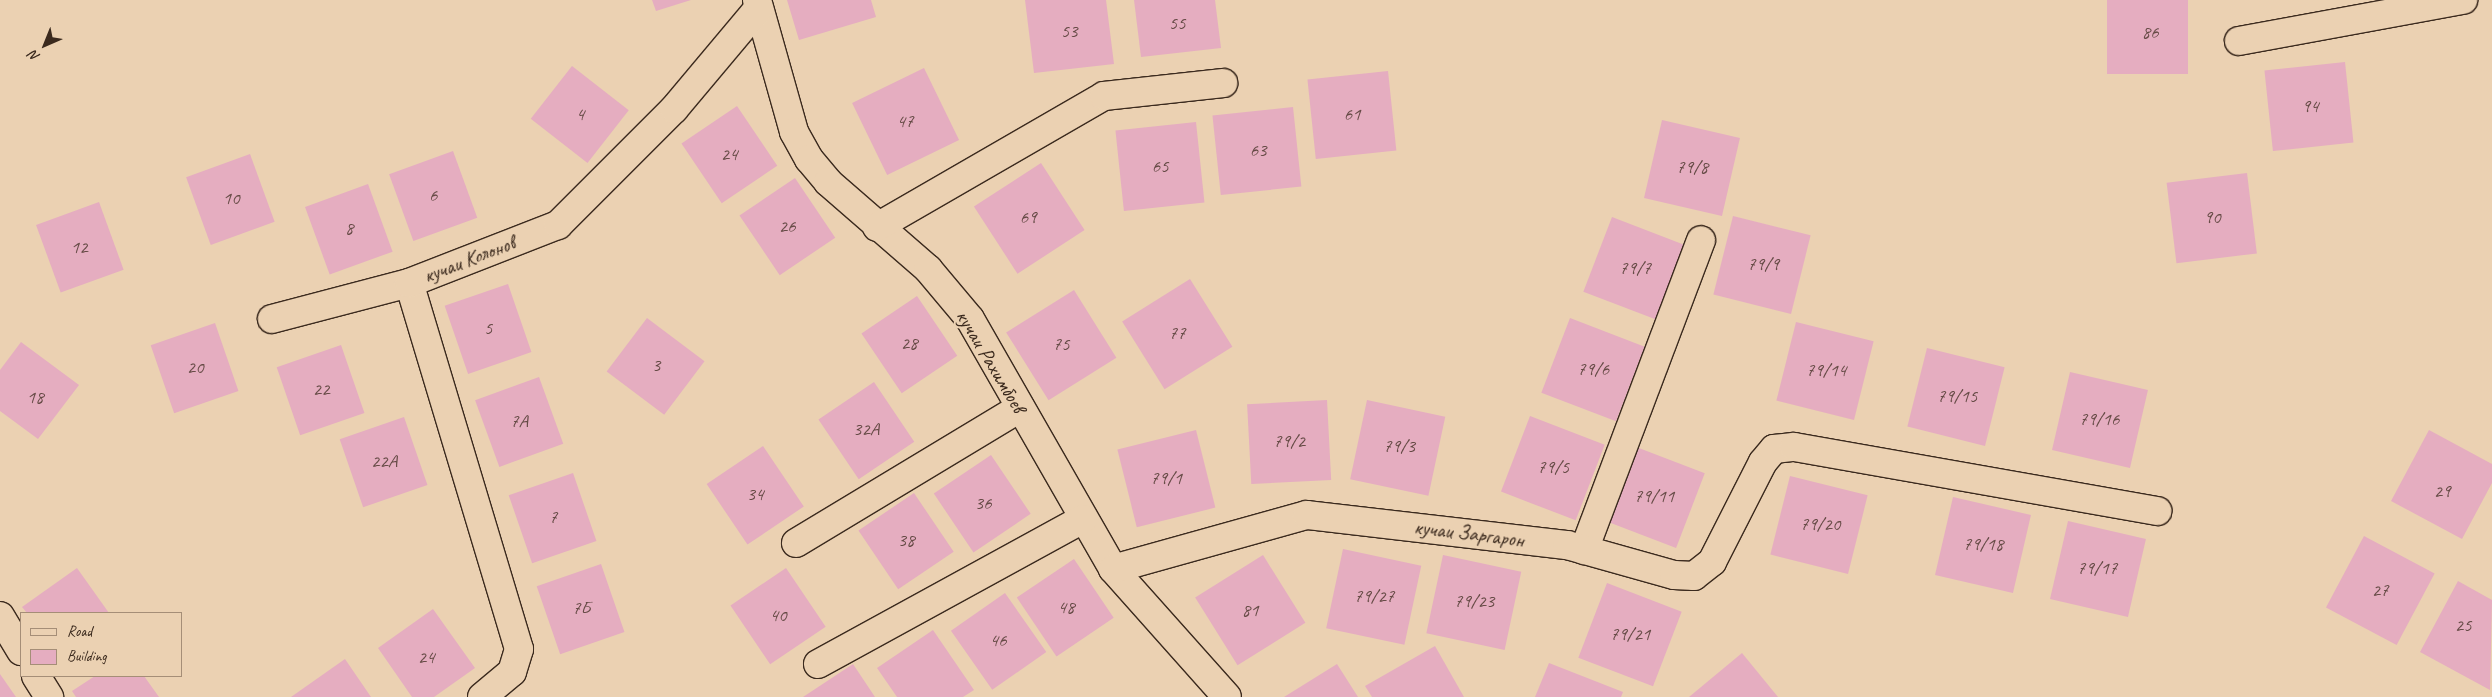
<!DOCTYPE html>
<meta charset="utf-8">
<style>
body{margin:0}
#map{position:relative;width:2492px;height:697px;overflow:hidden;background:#ebd1b2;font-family:Caveat,sans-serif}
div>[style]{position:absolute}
.building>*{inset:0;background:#e5adc0;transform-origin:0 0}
.roads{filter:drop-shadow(1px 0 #3b2a1e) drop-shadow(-1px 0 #3b2a1e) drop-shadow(0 1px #3b2a1e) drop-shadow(0 -1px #3b2a1e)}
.minor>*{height:28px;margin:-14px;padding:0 14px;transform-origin:14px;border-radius:14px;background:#ebd1b2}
span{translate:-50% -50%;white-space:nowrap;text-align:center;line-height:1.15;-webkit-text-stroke:4px #ebd1b2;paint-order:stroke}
.number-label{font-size:19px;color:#664b46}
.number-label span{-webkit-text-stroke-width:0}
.street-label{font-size:21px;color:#3b2a1e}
.legend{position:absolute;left:20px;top:612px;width:162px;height:65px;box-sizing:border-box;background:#ebd1b2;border:1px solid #a58e77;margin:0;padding:6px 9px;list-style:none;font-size:15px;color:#3b2a1e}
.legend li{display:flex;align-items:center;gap:10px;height:25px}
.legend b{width:25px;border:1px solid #a58e77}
.north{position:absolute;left:20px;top:20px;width:50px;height:50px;-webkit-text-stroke:4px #ebd1b2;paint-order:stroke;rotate:224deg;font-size:14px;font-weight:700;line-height:20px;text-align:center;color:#3b2a1e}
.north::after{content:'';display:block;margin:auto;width:18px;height:22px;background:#3b2a1e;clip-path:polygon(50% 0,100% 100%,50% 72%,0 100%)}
</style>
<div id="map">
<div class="building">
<div style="clip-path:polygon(652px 0,691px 0,656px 11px)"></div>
<div style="clip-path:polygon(787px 0,871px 0,876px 17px,799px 40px)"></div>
<div style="clip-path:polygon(1025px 0,1106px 0,1114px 64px,1034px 73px)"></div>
<div style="clip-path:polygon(1134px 0,1215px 0,1221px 48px,1141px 57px)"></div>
<div style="left:2107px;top:0;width:81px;height:74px"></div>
<div style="left:2345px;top:62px;width:81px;height:81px;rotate:84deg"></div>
<div style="left:572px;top:66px;width:72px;height:67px;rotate:38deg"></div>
<div style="left:924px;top:68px;width:80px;height:80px;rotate:64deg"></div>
<div style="left:1388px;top:71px;width:80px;height:81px;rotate:84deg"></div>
<div style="left:737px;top:106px;width:72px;height:67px;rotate:56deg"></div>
<div style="left:1293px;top:107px;width:80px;height:81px;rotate:84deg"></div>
<div style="left:1662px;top:120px;width:80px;height:80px;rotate:13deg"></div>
<div style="left:1196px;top:122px;width:81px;height:81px;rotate:84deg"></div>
<div style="left:453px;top:151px;width:71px;height:68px;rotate:70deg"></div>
<div style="left:250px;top:154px;width:72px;height:68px;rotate:70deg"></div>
<div style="left:1041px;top:163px;width:80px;height:80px;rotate:57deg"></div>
<div style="left:2247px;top:173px;width:81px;height:81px;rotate:83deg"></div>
<div style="left:795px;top:178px;width:72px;height:67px;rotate:56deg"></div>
<div style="left:368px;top:184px;width:72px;height:67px;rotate:70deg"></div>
<div style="left:99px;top:202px;width:72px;height:67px;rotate:70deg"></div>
<div style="left:1733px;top:216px;width:80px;height:81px;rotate:14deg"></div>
<div style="left:1612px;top:217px;width:80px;height:80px;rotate:21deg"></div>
<div style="left:1190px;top:279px;width:80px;height:80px;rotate:58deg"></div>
<div style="left:508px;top:284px;width:72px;height:67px;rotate:71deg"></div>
<div style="left:1074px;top:290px;width:80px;height:80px;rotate:58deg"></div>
<div style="left:917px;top:296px;width:72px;height:67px;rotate:56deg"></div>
<div style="left:647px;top:318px;width:72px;height:67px;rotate:37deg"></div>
<div style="left:1570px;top:318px;width:80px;height:80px;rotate:21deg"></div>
<div style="left:1796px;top:322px;width:80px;height:81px;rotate:14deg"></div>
<div style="left:215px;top:323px;width:72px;height:68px;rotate:71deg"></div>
<div style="clip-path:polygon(21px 342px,79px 385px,38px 439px,0 411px,0 370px)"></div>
<div style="left:341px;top:345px;width:72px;height:68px;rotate:71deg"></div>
<div style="left:1927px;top:348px;width:80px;height:81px;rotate:14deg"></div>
<div style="left:2070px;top:372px;width:80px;height:80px;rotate:13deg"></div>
<div style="left:539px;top:377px;width:71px;height:68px;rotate:70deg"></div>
<div style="left:874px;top:382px;width:72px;height:67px;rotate:56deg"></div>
<div style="left:1327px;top:400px;width:80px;height:80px;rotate:87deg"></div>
<div style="left:1367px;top:400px;width:80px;height:81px;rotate:12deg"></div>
<div style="left:1530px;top:416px;width:80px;height:81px;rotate:21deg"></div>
<div style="left:404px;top:417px;width:72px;height:68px;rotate:71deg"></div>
<div style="left:1196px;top:430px;width:80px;height:81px;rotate:76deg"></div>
<div style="clip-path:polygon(2429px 430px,2492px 464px,2492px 483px,2462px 539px,2391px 501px)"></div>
<div style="left:1631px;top:445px;width:79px;height:80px;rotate:21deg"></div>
<div style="left:763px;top:446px;width:73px;height:68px;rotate:56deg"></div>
<div style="left:991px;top:455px;width:71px;height:69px;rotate:56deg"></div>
<div style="left:573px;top:473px;width:72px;height:68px;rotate:71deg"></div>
<div style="left:1790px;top:476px;width:80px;height:81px;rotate:14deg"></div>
<div style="left:914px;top:493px;width:71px;height:67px;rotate:56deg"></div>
<div style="left:1953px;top:497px;width:80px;height:80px;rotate:13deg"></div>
<div style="left:2068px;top:521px;width:80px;height:80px;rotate:13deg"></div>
<div style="left:2364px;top:536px;width:80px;height:81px;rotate:28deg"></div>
<div style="left:1343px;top:549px;width:80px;height:81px;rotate:12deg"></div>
<div style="left:1263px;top:555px;width:80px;height:80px;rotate:58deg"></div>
<div style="left:1443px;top:555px;width:80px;height:80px;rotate:12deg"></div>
<div style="left:1074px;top:559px;width:71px;height:69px;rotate:56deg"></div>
<div style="left:601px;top:564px;width:72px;height:68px;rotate:71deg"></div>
<div style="clip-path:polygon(77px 568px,109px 613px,27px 613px,22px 607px)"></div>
<div style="left:786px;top:568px;width:71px;height:67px;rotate:56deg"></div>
<div style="clip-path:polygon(2458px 581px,2492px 600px,2490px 690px,2420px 652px)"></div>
<div style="left:1607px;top:583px;width:80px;height:80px;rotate:21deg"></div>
<div style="left:1005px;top:593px;width:72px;height:66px;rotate:55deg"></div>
<div style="clip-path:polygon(433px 609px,475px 668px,434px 697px,412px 697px,378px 648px)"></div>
<div style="clip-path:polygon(933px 630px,974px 690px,963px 697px,897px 697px,877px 668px)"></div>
<div style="clip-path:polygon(1435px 646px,1464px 697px,1372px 697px,1365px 686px)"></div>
<div style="clip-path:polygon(1742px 653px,1778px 697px,1689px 697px)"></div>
<div style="clip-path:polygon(345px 659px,371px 697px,291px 697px)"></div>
<div style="clip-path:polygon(1549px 663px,1623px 692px,1621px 697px,1535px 697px)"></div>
<div style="clip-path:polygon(853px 664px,875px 697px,803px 697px)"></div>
<div style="clip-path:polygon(1337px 664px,1358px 697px,1284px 697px)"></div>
<div style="clip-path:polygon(0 674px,16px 697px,0 697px)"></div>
<div style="clip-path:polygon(95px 676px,144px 676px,159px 697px,76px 697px,72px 691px)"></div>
</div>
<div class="roads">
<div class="minor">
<div style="left:757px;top:0;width:137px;rotate:74.3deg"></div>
<div style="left:794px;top:132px;width:31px;rotate:61deg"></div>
<div style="left:809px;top:159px;width:30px;rotate:50deg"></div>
<div style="left:828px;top:182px;width:133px;rotate:41deg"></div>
<div style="left:928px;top:269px;width:65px;rotate:50deg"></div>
<div style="left:970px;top:319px;width:288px;rotate:60.2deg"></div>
<div style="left:1113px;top:569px;width:171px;rotate:48.3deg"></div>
<div style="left:2239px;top:41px;width:228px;rotate:-10.4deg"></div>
<div style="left:877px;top:227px;width:262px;rotate:-30deg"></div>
<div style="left:1104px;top:96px;width:120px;rotate:-6.2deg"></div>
<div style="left:272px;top:319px;width:142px;rotate:-14.7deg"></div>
<div style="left:796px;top:543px;width:262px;rotate:-31.1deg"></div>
<div style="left:1584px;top:550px;width:331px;rotate:-69.3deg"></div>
<div style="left:1113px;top:569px;width:201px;rotate:-15.6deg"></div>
<div style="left:1307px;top:515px;width:262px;rotate:6.6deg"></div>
<div style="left:1567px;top:545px;width:111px;rotate:15.7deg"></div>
<div style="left:1674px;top:575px;width:20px;rotate:3deg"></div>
<div style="left:1694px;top:576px;width:23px;rotate:-38deg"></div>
<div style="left:1712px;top:562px;width:112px;rotate:-63deg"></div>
<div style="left:1763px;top:462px;width:17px;rotate:-50deg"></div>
<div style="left:1774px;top:449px;width:20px;rotate:-6deg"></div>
<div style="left:1794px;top:447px;width:369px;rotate:10deg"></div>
<div style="left:0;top:616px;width:41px;rotate:59deg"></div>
<div style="left:818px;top:664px;width:302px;rotate:-28.7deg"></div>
<div style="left:36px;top:676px;width:25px;rotate:58deg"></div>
<div style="left:482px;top:697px;width:39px;rotate:-40deg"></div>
<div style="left:512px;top:672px;width:24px;rotate:-73deg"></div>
<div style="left:519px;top:649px;width:382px;rotate:-106.7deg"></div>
<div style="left:409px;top:283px;width:160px;rotate:-21.3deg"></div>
<div style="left:558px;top:225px;width:164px;rotate:-45deg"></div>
<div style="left:674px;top:109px;width:131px;rotate:-50deg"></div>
</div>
</div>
<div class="number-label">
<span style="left:1177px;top:24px">55</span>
<span style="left:1069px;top:32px">53</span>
<span style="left:2150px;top:33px">86</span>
<span style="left:2310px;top:107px">94</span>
<span style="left:580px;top:115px">4</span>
<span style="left:1352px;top:115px">61</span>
<span style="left:905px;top:122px">47</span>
<span style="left:1258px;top:151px">63</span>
<span style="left:729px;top:155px">24</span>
<span style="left:1160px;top:167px">65</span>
<span style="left:1692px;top:168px">79/8</span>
<span style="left:433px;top:196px">6</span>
<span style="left:231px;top:199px">10</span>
<span style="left:1028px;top:218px">69</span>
<span style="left:2212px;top:218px">90</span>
<span style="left:787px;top:227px">26</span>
<span style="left:349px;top:229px">8</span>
<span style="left:79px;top:248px">12</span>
<span style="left:1763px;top:265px">79/9</span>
<span style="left:1635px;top:269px">79/7</span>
<span style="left:488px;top:329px">5</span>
<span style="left:1177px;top:334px">77</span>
<span style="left:909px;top:344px">28</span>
<span style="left:1061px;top:345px">75</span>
<span style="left:656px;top:366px">3</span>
<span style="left:195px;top:368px">20</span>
<span style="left:1593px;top:370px">79/6</span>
<span style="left:1826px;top:371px">79/14</span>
<span style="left:321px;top:390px">22</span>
<span style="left:1957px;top:397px">79/15</span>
<span style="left:35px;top:398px">18</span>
<span style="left:2099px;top:420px">79/16</span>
<span style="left:519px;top:422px">7А</span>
<span style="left:866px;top:430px">32А</span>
<span style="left:1289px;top:442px">79/2</span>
<span style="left:1399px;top:447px">79/3</span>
<span style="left:384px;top:462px">22А</span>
<span style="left:1553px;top:468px">79/5</span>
<span style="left:1166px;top:479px">79/1</span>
<span style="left:2442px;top:492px">29</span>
<span style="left:755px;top:495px">34</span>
<span style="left:1654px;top:497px">79/11</span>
<span style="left:983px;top:504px">36</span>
<span style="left:553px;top:518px">7</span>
<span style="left:1820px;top:525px">79/20</span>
<span style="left:906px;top:541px">38</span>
<span style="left:1983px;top:545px">79/18</span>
<span style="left:2097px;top:569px">79/17</span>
<span style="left:2380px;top:591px">27</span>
<span style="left:1374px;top:597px">79/27</span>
<span style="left:1474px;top:602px">79/23</span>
<span style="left:1066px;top:608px">48</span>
<span style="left:581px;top:609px">7Б</span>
<span style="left:1250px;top:611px">81</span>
<span style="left:778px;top:616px">40</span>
<span style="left:2463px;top:626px">25</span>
<span style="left:1630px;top:635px">79/21</span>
<span style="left:998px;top:641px">46</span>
<span style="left:426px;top:658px">24</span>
</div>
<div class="street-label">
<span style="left:469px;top:259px;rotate:-21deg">кучаи Колонов</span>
<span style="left:991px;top:361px;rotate:59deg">кучаи Рахимбоев</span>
<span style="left:1469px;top:533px;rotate:7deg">кучаи Заргарон</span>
</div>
<ul class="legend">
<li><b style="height:6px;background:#ebd1b2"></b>Road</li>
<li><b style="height:14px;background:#e5adc0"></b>Building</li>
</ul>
<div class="north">N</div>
</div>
